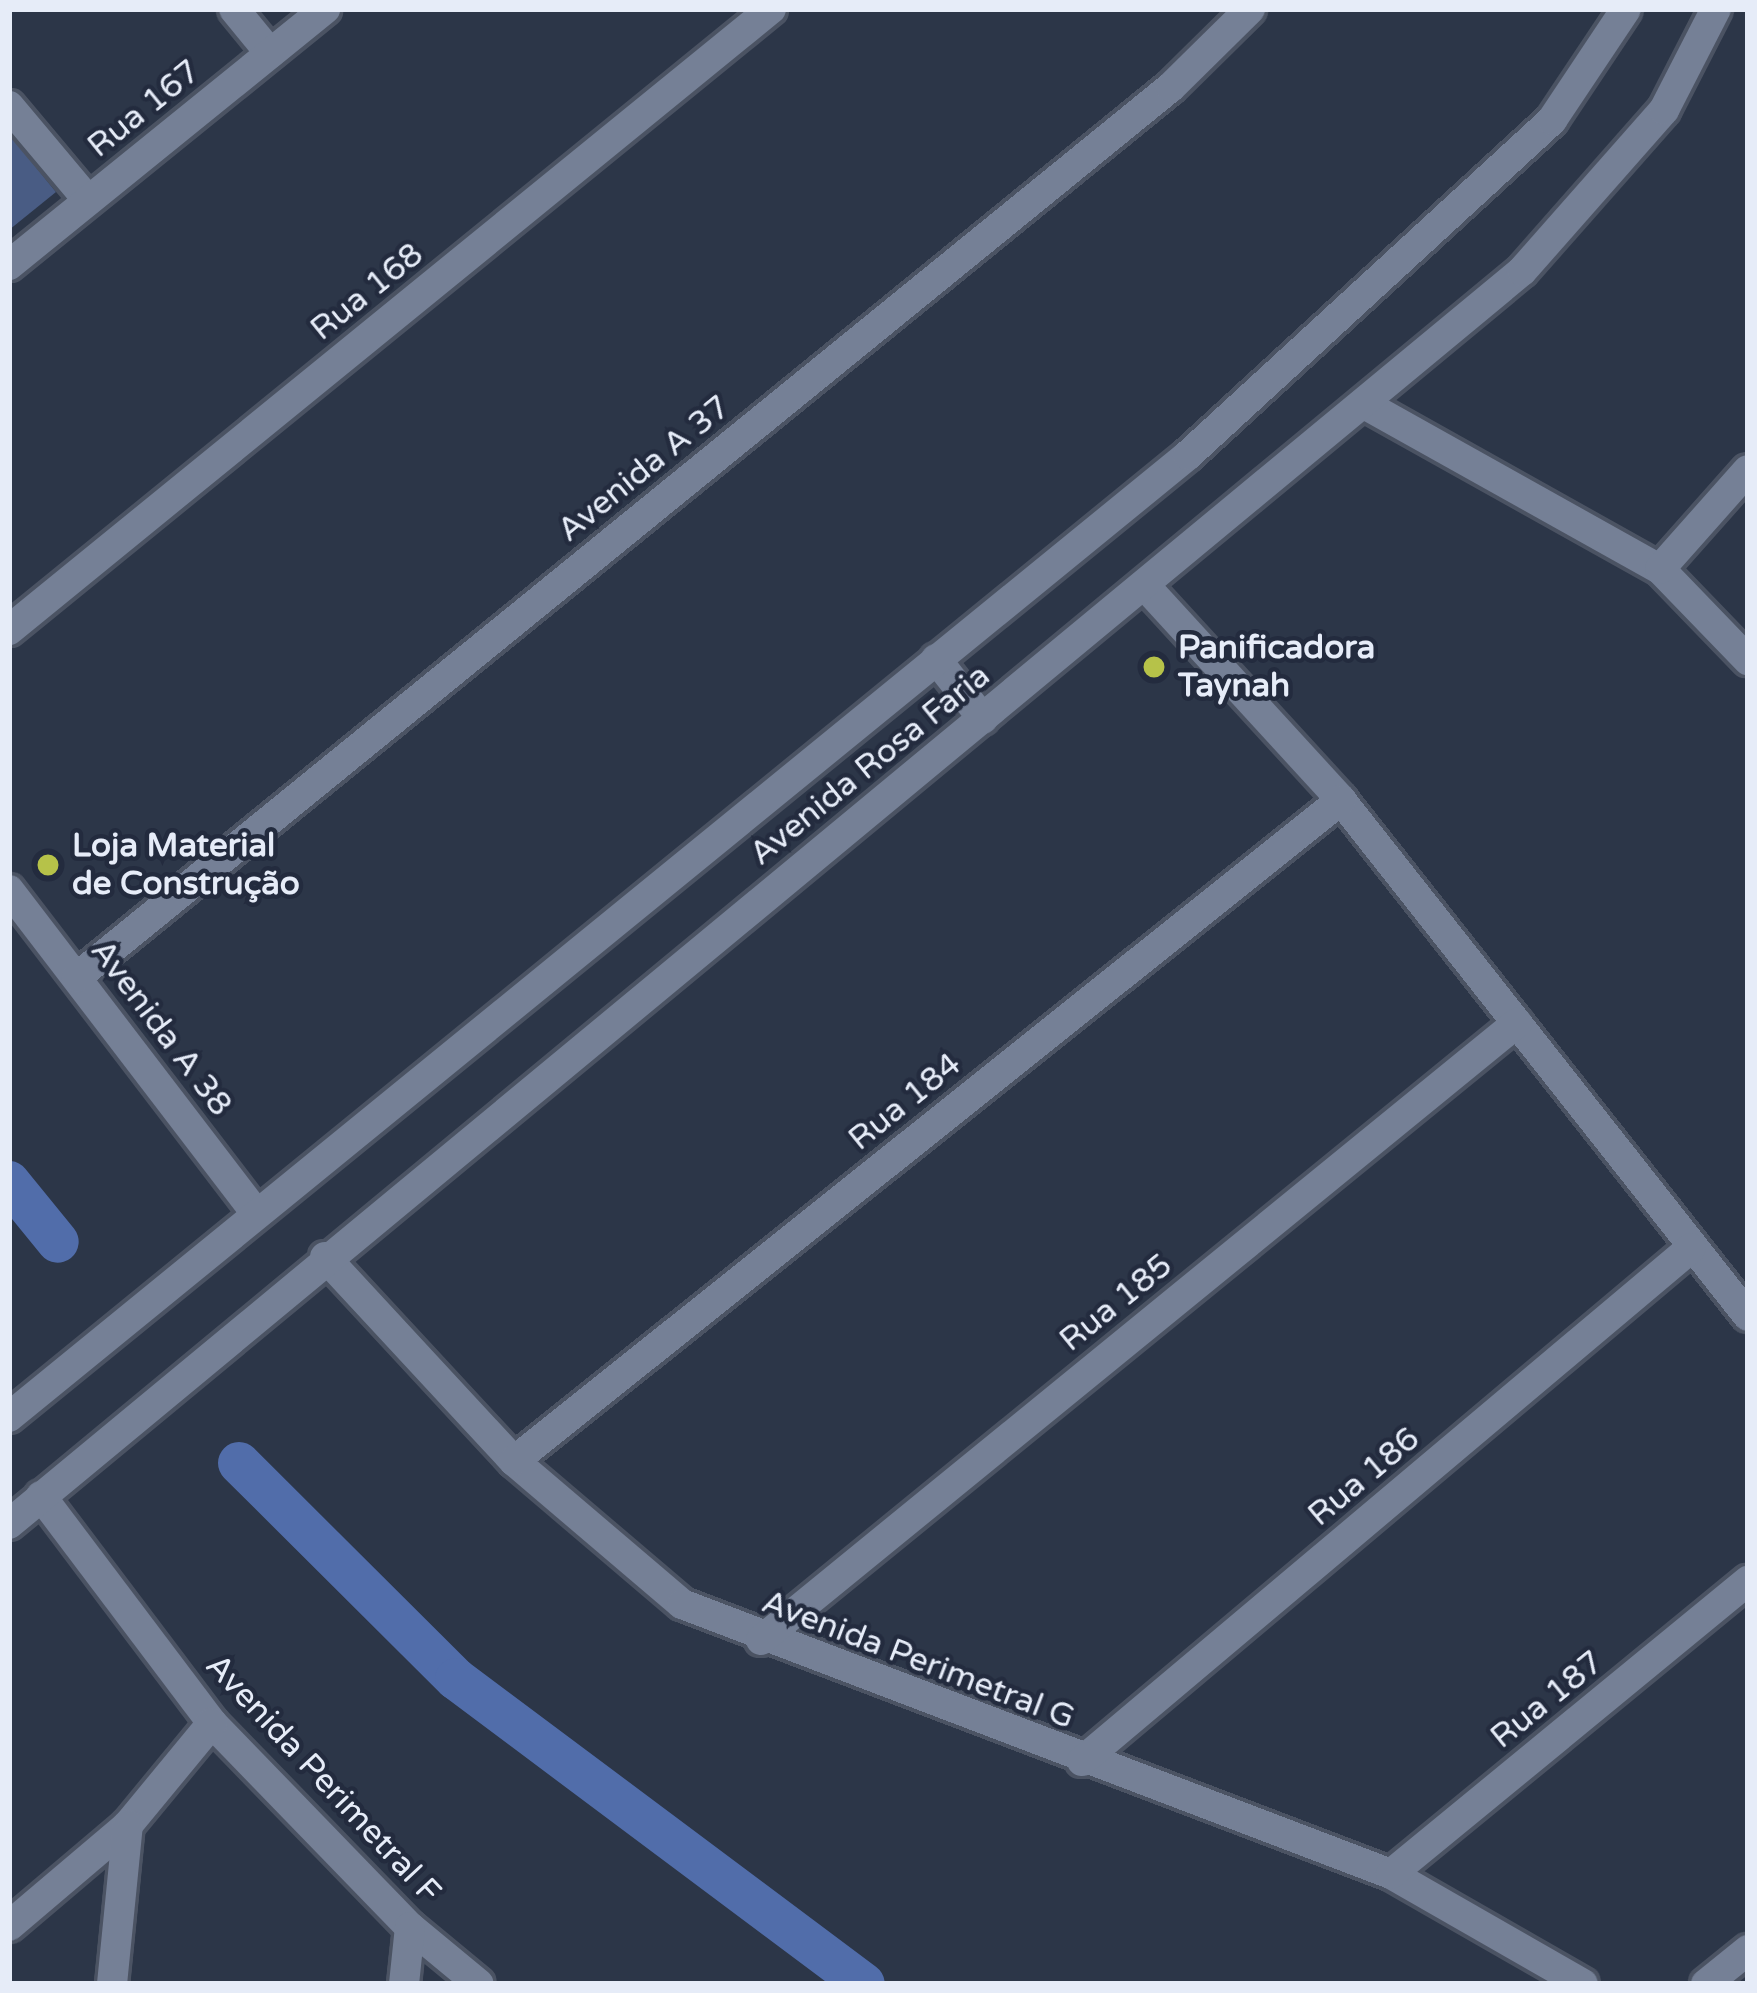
<!DOCTYPE html>
<meta charset="utf-8">
<style>
body{margin:0}
#map{position:relative;width:1757px;height:1993px;overflow:hidden;background:#2c3648;font-family:"Varela Round",sans-serif}
div>[style]{position:absolute}
.green>*{inset:0;background:#495c84}
.canal>*{height:42px;margin:-21px;padding:0 21px;transform-origin:21px;border-radius:21px;background:#516daa}
.roads{filter:drop-shadow(3px 0 #4b5363) drop-shadow(-3px 0 #4b5363) drop-shadow(0 3px #4b5363) drop-shadow(0 -3px #4b5363)}
.minor>*{height:30px;margin:-15px;padding:0 15px;transform-origin:15px;border-radius:15px;background:#758096}
.dots>*{width:33px;height:33px;translate:-50% -50%;box-sizing:border-box;border:6px solid #232b3e;border-radius:50%}
span{translate:-50% -50%;white-space:nowrap;text-align:center;line-height:1.15;-webkit-text-stroke:9px #232b3e;paint-order:stroke}
.street-label{font-size:33px;color:#e6ecf8}
.poi-label{font-size:33px;color:#e6ecf8;font-weight:700}
.left{translate:0 -50%;text-align:left}
.frame{position:absolute;inset:0;border:12px solid #e6ecf8;pointer-events:none}
</style>
<div id="map">
<div class="green">
<div style="clip-path:polygon(9px 134px,56px 192px,9px 230px)"></div>
</div>
<div class="canal">
<div style="left:9px;top:1182px;width:77px;rotate:50.8deg"></div>
<div style="left:239px;top:1463px;width:306px;rotate:44.9deg"></div>
<div style="left:456px;top:1679px;width:509px;rotate:36.78deg"></div>
</div>
<div class="roads">
<div class="minor">
<div style="left:234px;top:9px;width:57px;rotate:50.7deg"></div>
<div style="left:9px;top:106px;width:123px;rotate:50deg"></div>
<div style="left:9px;top:265px;width:407px;rotate:-39deg"></div>
<div style="left:1366px;top:405px;width:337px;rotate:29.2deg"></div>
<div style="left:1660px;top:569px;width:127px;rotate:46deg"></div>
<div style="left:1660px;top:569px;width:132px;rotate:-48.4deg"></div>
<div style="left:1147px;top:588px;width:287px;rotate:47.5deg"></div>
<div style="left:1341px;top:800px;width:657px;rotate:51.74deg"></div>
<div style="left:9px;top:630px;width:983px;rotate:-39.18deg"></div>
<div style="left:936px;top:659px;width:76px;rotate:51.9deg"></div>
<div style="left:9px;top:890px;width:403px;rotate:52.6deg"></div>
<div style="left:77px;top:977px;width:1410px;rotate:-39.13deg"></div>
<div style="left:1171px;top:87px;width:111px;rotate:-44.6deg"></div>
<div style="left:325px;top:1257px;width:278px;rotate:47.2deg"></div>
<div style="left:514px;top:1461px;width:221px;rotate:40.4deg"></div>
<div style="left:682px;top:1604px;width:759px;rotate:20.85deg"></div>
<div style="left:1391px;top:1874px;width:221px;rotate:29.8deg"></div>
<div style="left:9px;top:1417px;width:1522px;rotate:-39.21deg"></div>
<div style="left:1188px;top:455px;width:495px;rotate:-42.6deg"></div>
<div style="left:1552px;top:120px;width:133px;rotate:-56.3deg"></div>
<div style="left:514px;top:1461px;width:1059px;rotate:-38.63deg"></div>
<div style="left:41px;top:1496px;width:284px;rotate:53deg"></div>
<div style="left:212px;top:1723px;width:284px;rotate:45.9deg"></div>
<div style="left:410px;top:1927px;width:89px;rotate:39.6deg"></div>
<div style="left:9px;top:1524px;width:1964px;rotate:-39.63deg"></div>
<div style="left:1522px;top:271px;width:215px;rotate:-48.6deg"></div>
<div style="left:1664px;top:110px;width:114px;rotate:-62.8deg"></div>
<div style="left:761px;top:1640px;width:976px;rotate:-39.22deg"></div>
<div style="left:1082px;top:1761px;width:796px;rotate:-40.11deg"></div>
<div style="left:1391px;top:1874px;width:462px;rotate:-39.4deg"></div>
<div style="left:9px;top:1926px;width:156px;rotate:-40.3deg"></div>
<div style="left:128px;top:1825px;width:132px;rotate:-50.5deg"></div>
<div style="left:112px;top:1984px;width:160px;rotate:-84.3deg"></div>
<div style="left:404px;top:1984px;width:57px;rotate:-84deg"></div>
<div style="left:1706px;top:1984px;width:54px;rotate:-39deg"></div>
</div>
</div>
<div class="dots">
<div style="left:1154px;top:667px;background:#b6c249"></div>
<div style="left:48px;top:865px;background:#b6c249"></div>
</div>
<div class="street-label">
<span style="left:144px;top:109px;rotate:-39deg">Rua 167</span>
<span style="left:367px;top:292px;rotate:-39deg">Rua 168</span>
<span style="left:644px;top:469px;rotate:-39deg">Avenida A 37</span>
<span style="left:870px;top:765px;rotate:-39deg">Avenida Rosa Faria</span>
<span style="left:161px;top:1028px;rotate:53deg">Avenida A 38</span>
<span style="left:905px;top:1102px;rotate:-39deg">Rua 184</span>
<span style="left:1116px;top:1303px;rotate:-39deg">Rua 185</span>
<span style="left:1364px;top:1477px;rotate:-40deg">Rua 186</span>
<span style="left:918px;top:1660px;rotate:21deg">Avenida Perimetral G</span>
<span style="left:1547px;top:1700px;rotate:-39deg">Rua 187</span>
<span style="left:323px;top:1779px;rotate:47deg">Avenida Perimetral F</span>
</div>
<div class="poi-label">
<span class="left" style="left:1178px;top:667px">Panificadora<br>Taynah</span>
<span class="left" style="left:72px;top:865px">Loja Material<br>de Construção</span>
</div>
<div class="frame"></div>
</div>
